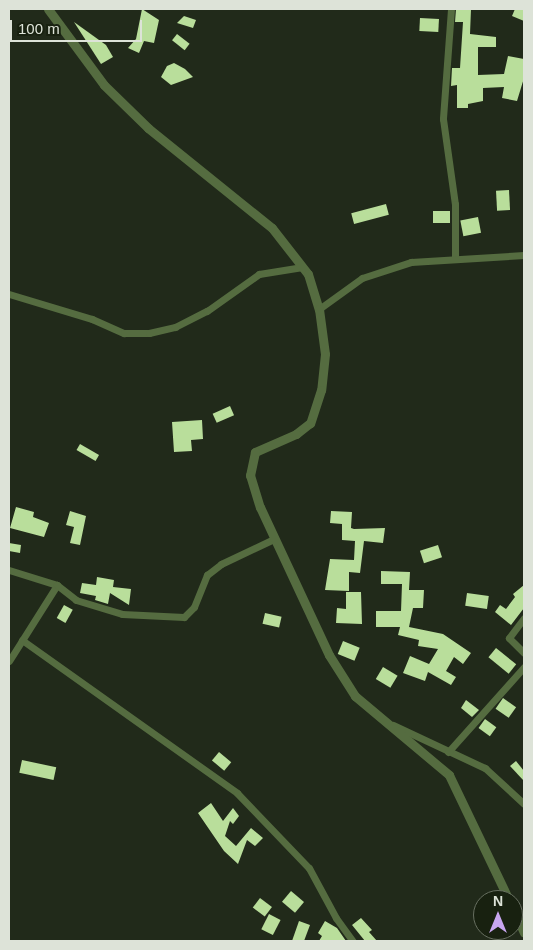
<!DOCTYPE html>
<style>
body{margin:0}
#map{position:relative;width:533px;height:950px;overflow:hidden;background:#212a1a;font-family:Helvetica,sans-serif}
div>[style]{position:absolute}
.building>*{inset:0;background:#b9de9b;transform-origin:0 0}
.minor>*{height:7px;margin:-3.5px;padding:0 3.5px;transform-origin:3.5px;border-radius:3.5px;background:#556c40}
.tertiary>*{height:9px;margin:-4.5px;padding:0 4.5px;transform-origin:4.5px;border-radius:4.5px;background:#556c40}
span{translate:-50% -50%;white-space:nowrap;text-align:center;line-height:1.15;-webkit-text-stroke:5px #182110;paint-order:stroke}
.frame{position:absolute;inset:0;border:10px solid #dde3d8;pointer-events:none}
.north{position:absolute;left:473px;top:890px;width:50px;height:50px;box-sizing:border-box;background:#182110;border:1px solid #676f60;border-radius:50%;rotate:0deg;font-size:14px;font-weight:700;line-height:20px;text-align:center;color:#dde3d8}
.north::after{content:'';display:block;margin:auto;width:18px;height:22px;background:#c7a6ef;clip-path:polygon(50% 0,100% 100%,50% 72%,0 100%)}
.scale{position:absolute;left:10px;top:20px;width:132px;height:22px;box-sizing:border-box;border:2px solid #dde3d8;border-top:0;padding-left:6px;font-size:15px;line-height:18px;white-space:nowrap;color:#dde3d8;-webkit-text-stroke:4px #182110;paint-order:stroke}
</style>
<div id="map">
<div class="building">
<div style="clip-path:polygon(142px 9px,159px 20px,154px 43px,144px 41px,139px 53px,128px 48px,136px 39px)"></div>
<div style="clip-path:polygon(456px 9px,471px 9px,470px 34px,496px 37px,496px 47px,478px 47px,478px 75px,504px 74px,508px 56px,524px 59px,524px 78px,517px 101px,502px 98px,504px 87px,483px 88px,483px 101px,468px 104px,468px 108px,457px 108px,457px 85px,451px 86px,452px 68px,460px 68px,463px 22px,455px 22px)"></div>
<div style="clip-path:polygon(515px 9px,524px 9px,524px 21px,512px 16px)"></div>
<div style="clip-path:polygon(184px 16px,196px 20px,193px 28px,177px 23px)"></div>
<div style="left:420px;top:18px;width:19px;height:13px;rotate:3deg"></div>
<div style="clip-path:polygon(74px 22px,106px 45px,113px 57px,101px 64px)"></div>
<div style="left:177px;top:34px;width:16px;height:8px;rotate:38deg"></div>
<div style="clip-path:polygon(174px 63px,185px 69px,193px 77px,171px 85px,161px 77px,167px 66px)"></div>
<div style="left:509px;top:190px;width:20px;height:13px;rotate:87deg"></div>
<div style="left:386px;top:204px;width:11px;height:36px;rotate:75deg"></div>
<div style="left:450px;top:211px;width:12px;height:17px;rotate:90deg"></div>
<div style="left:478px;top:217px;width:16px;height:18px;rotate:79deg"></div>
<div style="left:230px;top:406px;width:10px;height:19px;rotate:66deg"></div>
<div style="clip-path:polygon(202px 420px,203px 439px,191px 440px,192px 451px,174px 452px,172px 422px)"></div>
<div style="left:80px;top:444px;width:22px;height:7px;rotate:30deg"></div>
<div style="clip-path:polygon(16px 507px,34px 512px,33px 517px,49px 523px,44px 537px,10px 528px)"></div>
<div style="clip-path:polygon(70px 511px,86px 516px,80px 545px,70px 543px,74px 527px,66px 525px)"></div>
<div style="clip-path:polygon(331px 511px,352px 512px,351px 528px,354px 529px,385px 528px,383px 543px,364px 541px,360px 573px,349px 572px,349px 591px,325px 590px,330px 559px,354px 560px,355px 541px,342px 540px,342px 524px,330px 523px)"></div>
<div style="clip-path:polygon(9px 543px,21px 545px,20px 553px,9px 551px)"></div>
<div style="left:438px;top:545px;width:13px;height:19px;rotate:72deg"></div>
<div style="clip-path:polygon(381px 571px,410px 572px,409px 590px,424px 590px,423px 608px,413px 608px,409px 627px,443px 634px,471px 653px,463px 664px,454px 657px,446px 671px,456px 677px,451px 685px,428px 672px,425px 681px,403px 673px,410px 656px,429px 664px,438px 649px,418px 646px,419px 640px,398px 635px,400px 627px,376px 627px,376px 611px,401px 611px,402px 584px,381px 584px)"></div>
<div style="clip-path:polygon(97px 577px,114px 580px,113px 587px,131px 589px,129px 605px,110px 593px,108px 604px,95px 600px,96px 596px,80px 593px,82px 583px,96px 585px)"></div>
<div style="clip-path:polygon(524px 585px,524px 608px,511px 625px,495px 612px,500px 605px,506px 609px,515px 597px,513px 594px)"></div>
<div style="clip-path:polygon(346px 592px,361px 592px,362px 624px,336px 623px,337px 608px,346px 609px)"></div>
<div style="left:467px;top:593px;width:22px;height:13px;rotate:8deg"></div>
<div style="left:64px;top:605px;width:10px;height:15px;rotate:29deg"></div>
<div style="left:265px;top:613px;width:17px;height:11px;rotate:13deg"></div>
<div style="left:343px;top:641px;width:18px;height:14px;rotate:22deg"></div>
<div style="left:496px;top:648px;width:26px;height:12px;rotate:39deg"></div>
<div style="left:383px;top:667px;width:17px;height:14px;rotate:31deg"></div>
<div style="left:503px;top:698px;width:16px;height:13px;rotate:35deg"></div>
<div style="clip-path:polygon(466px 700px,479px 710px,472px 717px,461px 708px)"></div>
<div style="left:485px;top:719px;width:14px;height:11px;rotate:36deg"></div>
<div style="left:219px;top:752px;width:16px;height:11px;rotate:40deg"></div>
<div style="left:22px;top:760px;width:35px;height:13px;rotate:12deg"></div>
<div style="clip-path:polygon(516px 761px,524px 771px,524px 781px,510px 766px)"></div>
<div style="clip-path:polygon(211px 803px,223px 821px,233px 808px,239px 816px,233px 824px,230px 821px,225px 836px,236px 846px,251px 828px,263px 838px,255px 846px,247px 840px,238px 864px,224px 851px,198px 813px)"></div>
<div style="left:291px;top:891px;width:17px;height:14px;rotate:40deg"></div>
<div style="left:260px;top:898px;width:15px;height:12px;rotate:37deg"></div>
<div style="left:269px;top:914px;width:13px;height:17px;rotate:27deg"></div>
<div style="clip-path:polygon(361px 918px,372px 930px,369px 932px,377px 941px,365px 941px,352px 925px)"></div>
<div style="clip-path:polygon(299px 921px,310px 925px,304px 941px,292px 941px)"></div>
<div style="clip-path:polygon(325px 921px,337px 928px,346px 941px,319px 941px,322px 936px,318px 933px)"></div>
</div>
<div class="minor">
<div style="left:451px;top:9px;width:110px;rotate:94.2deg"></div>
<div style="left:443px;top:119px;width:86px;rotate:82deg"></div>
<div style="left:455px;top:204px;width:55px;rotate:90deg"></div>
<div style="left:9px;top:294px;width:87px;rotate:16.8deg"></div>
<div style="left:92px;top:319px;width:35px;rotate:24deg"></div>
<div style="left:124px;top:333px;width:25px"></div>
<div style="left:149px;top:333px;width:27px;rotate:-13deg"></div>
<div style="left:175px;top:327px;width:36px;rotate:-27deg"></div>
<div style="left:207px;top:311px;width:64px;rotate:-35.4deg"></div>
<div style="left:259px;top:274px;width:44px;rotate:-9.2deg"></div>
<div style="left:319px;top:309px;width:53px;rotate:-35.8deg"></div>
<div style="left:362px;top:278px;width:52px;rotate:-18.1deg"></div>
<div style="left:411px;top:262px;width:113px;rotate:-3.5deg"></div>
<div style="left:9px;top:570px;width:50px;rotate:17.4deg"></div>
<div style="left:524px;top:618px;width:25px;rotate:127deg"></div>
<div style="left:509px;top:638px;width:21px;rotate:45deg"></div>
<div style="left:22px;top:640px;width:264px;rotate:35.4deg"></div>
<div style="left:237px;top:793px;width:104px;rotate:46.2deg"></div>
<div style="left:309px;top:868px;width:57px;rotate:61.6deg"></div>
<div style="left:336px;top:918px;width:29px;rotate:54deg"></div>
<div style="left:9px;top:661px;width:90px;rotate:-57.7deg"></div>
<div style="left:57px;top:585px;width:24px;rotate:38deg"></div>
<div style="left:76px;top:600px;width:48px;rotate:16.9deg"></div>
<div style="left:122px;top:614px;width:62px;rotate:2.8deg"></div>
<div style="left:184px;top:617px;width:14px;rotate:-45deg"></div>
<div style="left:194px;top:607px;width:35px;rotate:-68deg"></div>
<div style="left:207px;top:575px;width:18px;rotate:-38deg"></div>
<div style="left:221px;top:564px;width:59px;rotate:-25.3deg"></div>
<div style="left:393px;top:725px;width:102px;rotate:25.1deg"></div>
<div style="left:485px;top:768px;width:53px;rotate:42.7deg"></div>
<div style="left:448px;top:752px;width:114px;rotate:-48.2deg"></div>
</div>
<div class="tertiary">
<div style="left:48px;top:9px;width:94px;rotate:53.6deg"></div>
<div style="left:104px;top:85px;width:62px;rotate:44.3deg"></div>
<div style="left:148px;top:128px;width:159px;rotate:38.9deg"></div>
<div style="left:272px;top:228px;width:58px;rotate:52deg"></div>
<div style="left:308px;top:274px;width:37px;rotate:73deg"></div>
<div style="left:319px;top:309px;width:45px;rotate:82.4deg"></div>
<div style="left:325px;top:354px;width:36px;rotate:96deg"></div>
<div style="left:321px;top:390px;width:35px;rotate:108deg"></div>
<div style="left:310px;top:423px;width:18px;rotate:142deg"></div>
<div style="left:296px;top:434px;width:45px;rotate:156.3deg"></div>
<div style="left:255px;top:452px;width:24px;rotate:102deg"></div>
<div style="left:250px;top:475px;width:34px;rotate:73deg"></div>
<div style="left:260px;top:507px;width:163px;rotate:65deg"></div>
<div style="left:329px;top:655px;width:49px;rotate:57.6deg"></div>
<div style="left:355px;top:696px;width:123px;rotate:40deg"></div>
<div style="left:449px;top:775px;width:139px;rotate:64.4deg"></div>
<div style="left:513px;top:908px;width:27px;rotate:66deg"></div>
</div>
<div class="frame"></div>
<div class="north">N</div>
<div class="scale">100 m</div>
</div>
